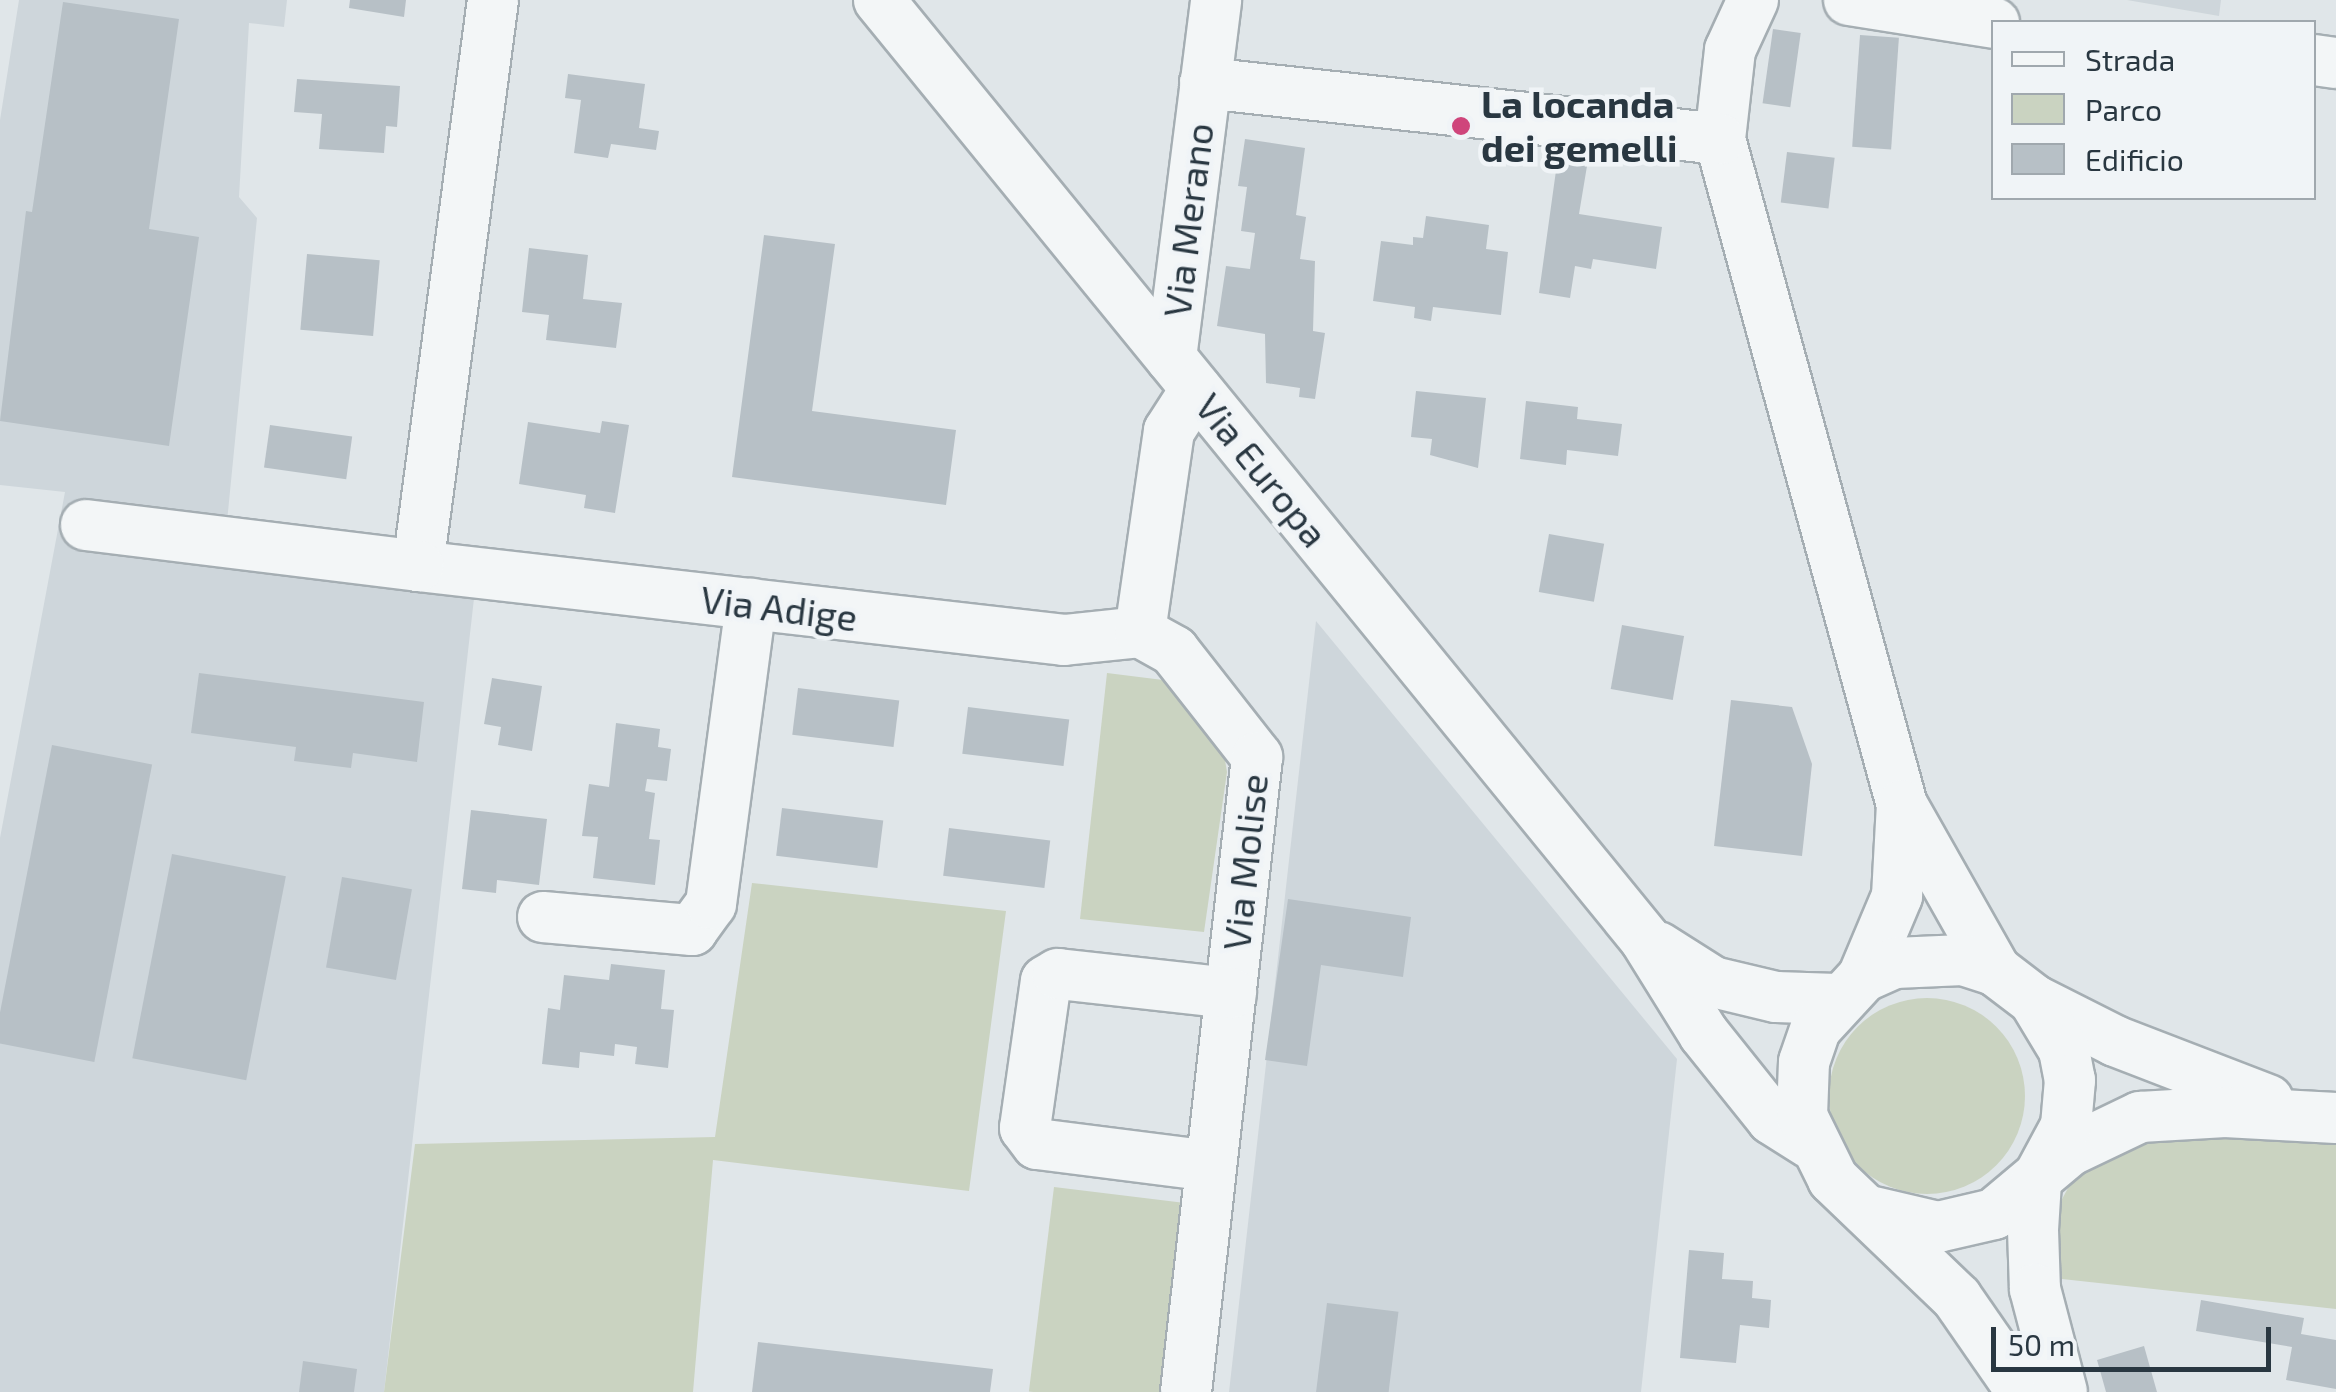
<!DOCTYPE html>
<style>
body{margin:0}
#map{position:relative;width:2336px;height:1392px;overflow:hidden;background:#e0e6e9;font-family:"Exo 2",sans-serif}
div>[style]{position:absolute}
.built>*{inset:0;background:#ced6db}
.green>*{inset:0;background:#cad3c1;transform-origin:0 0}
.round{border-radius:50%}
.building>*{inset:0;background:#b7c0c6;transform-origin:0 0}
.roads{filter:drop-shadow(2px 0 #a5aeb3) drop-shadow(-2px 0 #a5aeb3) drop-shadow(0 2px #a5aeb3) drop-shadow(0 -2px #a5aeb3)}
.minor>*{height:50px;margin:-25px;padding:0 25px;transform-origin:25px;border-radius:25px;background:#f3f6f7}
.dots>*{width:28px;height:28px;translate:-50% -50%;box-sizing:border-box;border:5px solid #f0f4f7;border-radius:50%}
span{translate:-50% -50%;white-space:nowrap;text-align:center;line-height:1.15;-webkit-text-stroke:9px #f0f4f7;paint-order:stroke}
.poi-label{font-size:38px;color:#293741;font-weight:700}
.left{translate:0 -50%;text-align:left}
.street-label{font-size:38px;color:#293741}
.legend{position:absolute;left:1991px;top:20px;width:325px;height:180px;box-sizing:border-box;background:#f0f4f7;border:2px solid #a0a8ae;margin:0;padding:12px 18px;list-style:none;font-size:30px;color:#293741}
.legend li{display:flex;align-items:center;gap:20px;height:50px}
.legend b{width:50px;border:2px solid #a0a8ae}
.scale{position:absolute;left:1991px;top:1327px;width:280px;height:45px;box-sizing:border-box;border:5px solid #293741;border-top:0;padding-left:12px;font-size:30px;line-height:35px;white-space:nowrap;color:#293741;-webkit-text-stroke:8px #f0f4f7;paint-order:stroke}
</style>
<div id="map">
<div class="built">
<div style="clip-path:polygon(19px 0,287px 0,284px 27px,249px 23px,239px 197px,257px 218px,225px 542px,477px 572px,384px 1392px,0 1392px,0 838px,65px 492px,0 485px,0 120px)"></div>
<div style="clip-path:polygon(2127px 0,2221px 0,2219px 16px)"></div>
<div style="clip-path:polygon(1316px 621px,1677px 1059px,1641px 1392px,1229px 1392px)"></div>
</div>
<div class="green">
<div style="clip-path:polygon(1107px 673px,1163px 680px,1224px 754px,1227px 772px,1204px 932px,1080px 919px)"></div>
<div style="clip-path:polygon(752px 883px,1006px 911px,969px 1191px,713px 1160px,693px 1392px,384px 1392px,415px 1144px,715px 1137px)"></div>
<div class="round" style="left:1829px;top:998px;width:196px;height:196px"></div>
<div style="clip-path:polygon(2166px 1130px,2336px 1142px,2336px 1309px,2053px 1278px,2061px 1201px,2074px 1177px,2094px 1160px)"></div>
<div style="left:1054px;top:1187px;width:130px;height:206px;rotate:7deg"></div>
</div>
<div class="building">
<div style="clip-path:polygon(350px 0,406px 0,404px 17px,349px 8px)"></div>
<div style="clip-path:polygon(63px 2px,179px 19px,149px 229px,199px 237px,169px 446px,0 421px,26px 211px,32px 212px)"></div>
<div style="left:1773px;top:29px;width:28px;height:75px;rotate:8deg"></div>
<div style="left:1860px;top:35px;width:39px;height:112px;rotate:4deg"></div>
<div style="clip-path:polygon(568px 74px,645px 84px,639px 128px,659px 131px,656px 150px,611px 144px,608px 158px,574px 153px,581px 100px,565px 98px)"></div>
<div style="clip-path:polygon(297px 79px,400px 86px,397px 127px,386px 126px,384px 153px,319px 149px,322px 114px,294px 112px)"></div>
<div style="clip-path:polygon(1245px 139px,1305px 148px,1296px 215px,1306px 217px,1300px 259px,1315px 261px,1313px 331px,1325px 333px,1315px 399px,1299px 397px,1300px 388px,1266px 383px,1265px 334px,1217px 326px,1226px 266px,1250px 269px,1255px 233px,1241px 231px,1247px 187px,1238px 186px)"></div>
<div style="clip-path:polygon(1559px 149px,1589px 154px,1579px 214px,1662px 227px,1656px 269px,1593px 259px,1591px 269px,1575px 266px,1570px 298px,1539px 293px)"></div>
<div style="left:1787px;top:152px;width:48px;height:51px;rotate:7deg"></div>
<div style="clip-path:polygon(1426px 216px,1489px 225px,1486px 249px,1508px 252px,1501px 315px,1433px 307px,1431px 321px,1414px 318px,1415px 307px,1373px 301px,1381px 241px,1413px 245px,1413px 237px,1423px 238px)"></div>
<div style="clip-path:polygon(764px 235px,835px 244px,812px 411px,956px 430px,946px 505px,732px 477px)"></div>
<div style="clip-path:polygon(529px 248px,588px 255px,583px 299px,622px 303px,616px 348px,546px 340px,549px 315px,522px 312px)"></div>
<div style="left:307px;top:254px;width:73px;height:76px;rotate:5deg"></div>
<div style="clip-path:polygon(1416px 391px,1486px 398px,1478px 468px,1430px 455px,1432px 439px,1411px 437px)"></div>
<div style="clip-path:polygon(1526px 401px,1578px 407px,1577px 419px,1622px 424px,1618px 456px,1567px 450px,1566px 465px,1520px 459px)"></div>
<div style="clip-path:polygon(602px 421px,629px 425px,615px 513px,584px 508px,586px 495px,519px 484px,528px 422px,600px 433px)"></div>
<div style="left:270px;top:425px;width:83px;height:43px;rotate:8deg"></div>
<div style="left:1549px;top:534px;width:56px;height:59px;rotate:10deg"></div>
<div style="left:1622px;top:625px;width:63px;height:65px;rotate:10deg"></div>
<div style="clip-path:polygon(199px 673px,424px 702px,417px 762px,353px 753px,351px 768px,294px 761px,296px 747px,191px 733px)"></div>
<div style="clip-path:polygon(492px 678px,542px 686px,532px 751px,498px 745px,501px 727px,484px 724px)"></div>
<div style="left:798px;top:688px;width:102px;height:47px;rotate:7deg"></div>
<div style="clip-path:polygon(1731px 700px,1792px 707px,1812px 764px,1802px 856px,1714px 846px)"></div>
<div style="left:968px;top:707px;width:102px;height:47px;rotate:7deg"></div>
<div style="clip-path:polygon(616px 723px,660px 729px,658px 747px,671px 749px,667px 781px,647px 779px,645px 791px,655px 793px,649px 839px,660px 840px,655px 885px,593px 878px,598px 837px,582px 836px,589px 784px,609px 787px)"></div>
<div style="left:52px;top:745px;width:102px;height:303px;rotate:11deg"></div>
<div style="left:782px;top:808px;width:102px;height:48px;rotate:7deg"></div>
<div style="clip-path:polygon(471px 810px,547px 819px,539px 885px,497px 880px,496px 893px,462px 889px)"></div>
<div style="left:949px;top:828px;width:102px;height:48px;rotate:7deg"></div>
<div style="left:172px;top:854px;width:116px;height:208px;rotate:11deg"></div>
<div style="left:342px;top:877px;width:71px;height:92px;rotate:10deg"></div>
<div style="clip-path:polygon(1288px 899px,1411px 917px,1403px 977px,1321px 965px,1307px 1066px,1265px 1060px)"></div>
<div style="clip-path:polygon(611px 964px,665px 970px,661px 1009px,674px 1010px,668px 1068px,635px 1064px,637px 1047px,615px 1044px,614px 1056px,580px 1052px,579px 1068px,542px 1064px,548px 1008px,560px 1010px,564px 975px,609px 980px)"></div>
<div style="clip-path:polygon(1689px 1250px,1724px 1253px,1722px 1279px,1753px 1281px,1752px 1298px,1771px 1300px,1769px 1328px,1740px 1325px,1736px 1363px,1680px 1358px)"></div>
<div style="clip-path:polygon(2201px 1300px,2304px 1318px,2301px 1334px,2336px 1340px,2336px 1389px,2286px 1380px,2292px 1347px,2196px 1331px)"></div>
<div style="left:1327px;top:1303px;width:72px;height:90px;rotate:7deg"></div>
<div style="clip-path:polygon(758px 1342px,993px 1369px,990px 1392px,752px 1392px)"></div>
<div style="clip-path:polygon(2144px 1346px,2157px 1392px,2106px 1392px,2097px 1360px)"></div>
<div style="clip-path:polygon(303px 1361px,357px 1369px,354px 1392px,299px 1392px)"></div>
</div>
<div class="roads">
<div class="minor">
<div style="left:493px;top:0;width:571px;rotate:97.55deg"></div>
<div style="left:418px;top:566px;width:650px;rotate:6.53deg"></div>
<div style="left:1064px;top:640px;width:76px;rotate:-6deg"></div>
<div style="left:879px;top:0;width:1212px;rotate:50.79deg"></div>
<div style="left:1645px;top:939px;width:112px;rotate:58.2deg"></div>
<div style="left:1704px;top:1034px;width:109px;rotate:51.3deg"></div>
<div style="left:1772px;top:1119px;width:45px;rotate:32.3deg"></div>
<div style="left:1753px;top:0;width:55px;rotate:114.7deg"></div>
<div style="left:1730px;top:50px;width:90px;rotate:96.4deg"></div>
<div style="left:1720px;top:139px;width:690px;rotate:74.72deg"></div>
<div style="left:1902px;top:805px;width:191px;rotate:60.5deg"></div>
<div style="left:1849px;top:0;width:147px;rotate:9deg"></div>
<div style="left:2314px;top:60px;width:22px;rotate:8deg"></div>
<div style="left:1205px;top:83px;width:518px;rotate:6.21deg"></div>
<div style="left:1171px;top:358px;width:361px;rotate:-82.8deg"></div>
<div style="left:86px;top:525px;width:335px;rotate:7deg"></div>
<div style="left:1140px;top:632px;width:39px;rotate:29deg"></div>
<div style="left:1174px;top:651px;width:135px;rotate:51.9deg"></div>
<div style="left:1257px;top:757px;width:639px;rotate:96.38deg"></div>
<div style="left:1140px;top:632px;width:203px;rotate:-81.8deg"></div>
<div style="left:1169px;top:431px;width:50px;rotate:-57.3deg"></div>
<div style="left:543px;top:917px;width:150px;rotate:5deg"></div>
<div style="left:692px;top:930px;width:32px;rotate:-54deg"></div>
<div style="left:711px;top:904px;width:303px;rotate:-82.4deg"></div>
<div style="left:1658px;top:947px;width:65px;rotate:32.5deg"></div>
<div style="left:1713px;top:982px;width:65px;rotate:13.4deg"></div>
<div style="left:1776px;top:997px;width:61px;rotate:1.9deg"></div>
<div style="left:1863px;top:977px;width:88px;rotate:-67.2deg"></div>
<div style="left:1897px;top:896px;width:91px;rotate:-86.9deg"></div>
<div style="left:2034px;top:1000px;width:91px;rotate:26.8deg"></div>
<div style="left:2115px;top:1041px;width:164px;rotate:21.1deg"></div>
<div style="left:1211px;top:1166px;width:175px;rotate:-172.8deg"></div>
<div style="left:1037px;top:1144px;width:20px;rotate:-127deg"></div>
<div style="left:1025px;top:1128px;width:148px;rotate:-81.9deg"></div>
<div style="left:1046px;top:981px;width:14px;rotate:-30deg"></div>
<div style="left:1058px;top:974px;width:174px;rotate:6.3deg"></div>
<div style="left:1874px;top:1212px;width:66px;rotate:13.2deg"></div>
<div style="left:1938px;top:1227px;width:57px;rotate:-13.1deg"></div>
<div style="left:1994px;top:1214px;width:98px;rotate:-40deg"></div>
<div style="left:2069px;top:1151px;width:79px;rotate:-25.6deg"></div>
<div style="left:2140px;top:1117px;width:85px;rotate:-3.4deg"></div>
<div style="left:2225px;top:1112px;width:111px;rotate:3.1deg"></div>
<div style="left:2022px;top:1392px;width:114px;rotate:-124.7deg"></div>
<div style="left:1957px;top:1298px;width:172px;rotate:-136.2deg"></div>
<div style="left:1833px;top:1179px;width:70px;rotate:-116.2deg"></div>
<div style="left:1802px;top:1116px;width:54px;rotate:-87.9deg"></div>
<div style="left:1804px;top:1062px;width:36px;rotate:-71deg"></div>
<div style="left:1816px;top:1028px;width:69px;rotate:-47.3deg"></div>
<div style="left:1863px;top:977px;width:35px;rotate:-24deg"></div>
<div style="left:1895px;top:963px;width:68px;rotate:-2.5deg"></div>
<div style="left:1963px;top:960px;width:35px;rotate:18deg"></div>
<div style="left:1996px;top:971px;width:48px;rotate:37.3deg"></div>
<div style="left:2034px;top:1000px;width:58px;rotate:59deg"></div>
<div style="left:2064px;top:1050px;width:31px;rotate:79deg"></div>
<div style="left:2070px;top:1080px;width:46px;rotate:95deg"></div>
<div style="left:2066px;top:1126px;width:64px;rotate:118.2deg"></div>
<div style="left:2036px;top:1182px;width:48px;rotate:93.6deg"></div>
<div style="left:2033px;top:1230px;width:59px;rotate:88.1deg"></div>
<div style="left:2035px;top:1289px;width:106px;rotate:75.3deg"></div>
</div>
</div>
<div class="dots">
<div style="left:1461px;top:126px;background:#cf457b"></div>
</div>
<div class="poi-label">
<span class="left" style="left:1481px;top:126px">La locanda<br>dei gemelli</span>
</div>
<div class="street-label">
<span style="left:1188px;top:220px;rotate:-83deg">Via Merano</span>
<span style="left:1262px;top:470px;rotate:51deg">Via Europa</span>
<span style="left:779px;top:608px;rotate:7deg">Via Adige</span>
<span style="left:1245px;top:862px;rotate:-84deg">Via Molise</span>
</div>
<ul class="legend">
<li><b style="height:12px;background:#f3f6f7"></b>Strada</li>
<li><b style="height:28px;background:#cad3c1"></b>Parco</li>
<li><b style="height:28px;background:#b7c0c6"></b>Edificio</li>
</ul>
<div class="scale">50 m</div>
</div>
